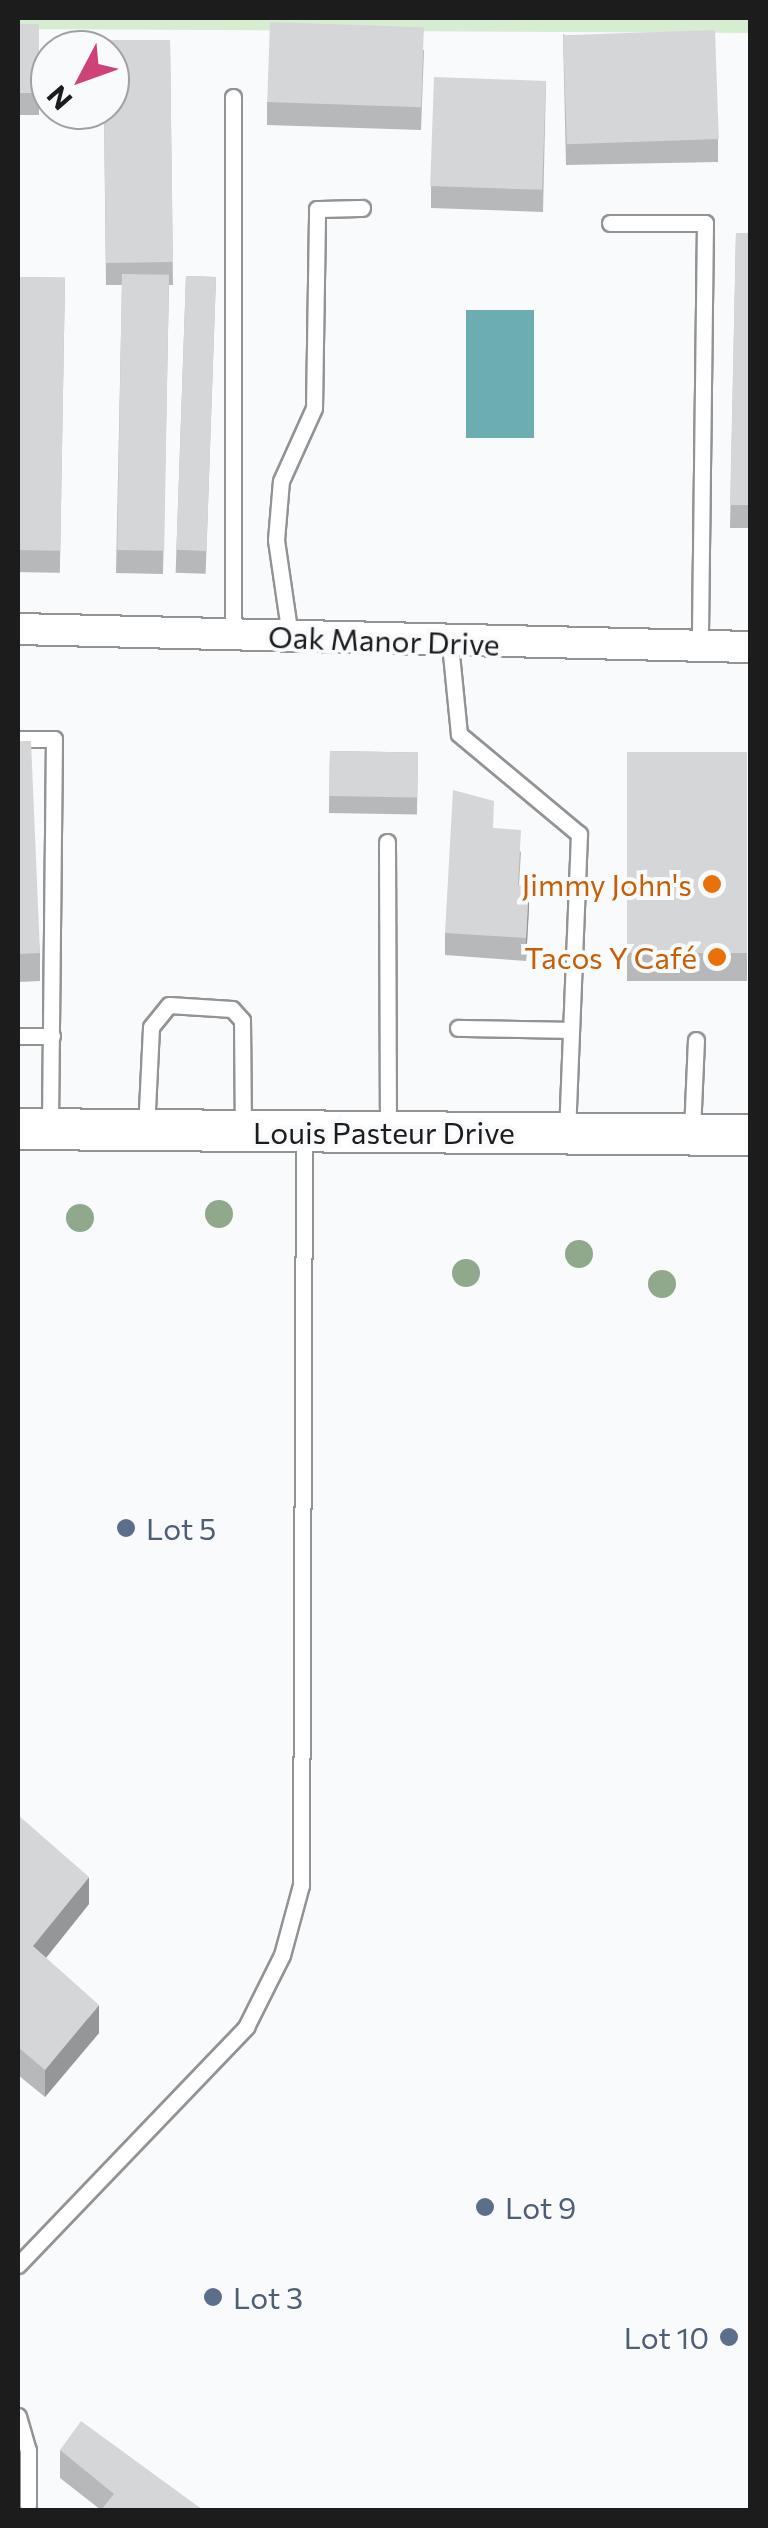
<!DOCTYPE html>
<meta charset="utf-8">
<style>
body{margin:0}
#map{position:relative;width:768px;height:2528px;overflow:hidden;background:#f9fafc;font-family:Commissioner,sans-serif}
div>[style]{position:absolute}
.green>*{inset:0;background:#d7edd2}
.water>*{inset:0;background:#6cadb1;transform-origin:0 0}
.roads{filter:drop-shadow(2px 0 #929395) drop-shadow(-2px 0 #929395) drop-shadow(0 2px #929395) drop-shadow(0 -2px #929395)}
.service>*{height:15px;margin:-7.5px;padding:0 7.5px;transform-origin:7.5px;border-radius:7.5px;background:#fff}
.minor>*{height:30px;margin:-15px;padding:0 15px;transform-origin:15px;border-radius:15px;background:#fff}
.tertiary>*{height:40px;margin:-20px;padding:0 20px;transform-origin:20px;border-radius:20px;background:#fff}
.trees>*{width:28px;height:28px;margin:-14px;border-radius:50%;background:#90a88b}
.wall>*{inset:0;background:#b7b8ba;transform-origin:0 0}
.shaded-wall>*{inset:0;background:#959697}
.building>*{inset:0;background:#d5d6d8;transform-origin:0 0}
.dots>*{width:28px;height:28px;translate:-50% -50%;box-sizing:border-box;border:5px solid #f9fafc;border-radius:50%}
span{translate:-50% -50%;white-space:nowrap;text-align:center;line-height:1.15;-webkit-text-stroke:8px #f9fafc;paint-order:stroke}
.street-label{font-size:30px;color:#1c1c1d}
.food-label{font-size:30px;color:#c56008}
.right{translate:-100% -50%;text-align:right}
.service-label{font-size:30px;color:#4e5e75}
.left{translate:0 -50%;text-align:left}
.frame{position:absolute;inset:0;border:20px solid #1c1c1d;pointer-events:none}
.north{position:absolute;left:30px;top:30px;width:100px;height:100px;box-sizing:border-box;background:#f9fafc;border:2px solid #a1a1a3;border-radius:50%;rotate:229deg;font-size:28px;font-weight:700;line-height:40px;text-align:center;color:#1c1c1d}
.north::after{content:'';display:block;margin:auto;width:35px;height:45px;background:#cc4279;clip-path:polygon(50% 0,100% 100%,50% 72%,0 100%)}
</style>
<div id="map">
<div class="green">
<div style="clip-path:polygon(18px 18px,750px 18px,750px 33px,18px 29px)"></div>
</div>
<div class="water">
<div style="left:466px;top:310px;width:68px;height:128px"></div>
</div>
<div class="roads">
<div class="service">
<div style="left:233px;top:97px;width:538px;rotate:90deg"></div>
<div style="left:610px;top:223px;width:95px"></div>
<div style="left:705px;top:223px;width:422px;rotate:90.7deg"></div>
<div style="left:290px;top:636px;width:97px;rotate:-98.3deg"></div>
<div style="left:276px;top:540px;width:59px;rotate:-85.2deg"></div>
<div style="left:281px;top:481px;width:80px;rotate:-65.7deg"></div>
<div style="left:314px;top:408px;width:199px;rotate:-89.1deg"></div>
<div style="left:317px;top:209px;width:45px;rotate:-1.3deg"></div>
<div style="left:450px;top:644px;width:90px;rotate:84.3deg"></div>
<div style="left:459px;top:734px;width:156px;rotate:39.8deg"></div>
<div style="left:579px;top:834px;width:299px;rotate:92.3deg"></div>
<div style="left:18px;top:739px;width:36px"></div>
<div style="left:54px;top:739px;width:386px;rotate:90.6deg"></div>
<div style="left:387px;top:842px;width:289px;rotate:89.8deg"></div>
<div style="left:458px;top:1028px;width:110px;rotate:1deg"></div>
<div style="left:18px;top:1036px;width:34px"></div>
<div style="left:146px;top:1130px;width:103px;rotate:-87.2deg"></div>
<div style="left:151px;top:1027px;width:28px;rotate:-51deg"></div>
<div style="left:169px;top:1005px;width:63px;rotate:3.6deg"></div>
<div style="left:232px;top:1009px;width:15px;rotate:48deg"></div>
<div style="left:242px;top:1020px;width:111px;rotate:89.5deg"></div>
<div style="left:692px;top:1131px;width:91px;rotate:-87.5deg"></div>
<div style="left:18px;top:2265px;width:330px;rotate:-46.2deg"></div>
<div style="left:246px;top:2027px;width:80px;rotate:-63.4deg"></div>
<div style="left:282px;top:1955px;width:73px;rotate:-74.8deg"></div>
<div style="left:301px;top:1885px;width:753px;rotate:-89.77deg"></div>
<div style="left:18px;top:2416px;width:35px;rotate:74deg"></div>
<div style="left:28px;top:2450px;width:55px;rotate:90deg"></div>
</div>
<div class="minor">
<div style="left:18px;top:629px;width:732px;rotate:1.41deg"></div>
</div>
<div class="tertiary">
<div style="left:18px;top:1129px;width:732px;rotate:0.47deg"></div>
</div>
</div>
<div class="trees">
<div style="left:219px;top:1214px"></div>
<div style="left:80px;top:1218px"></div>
<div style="left:579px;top:1254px"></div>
<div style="left:466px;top:1273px"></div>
<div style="left:662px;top:1284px"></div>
</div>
<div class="wall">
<div style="left:18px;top:24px;width:21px;height:91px"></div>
<div style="clip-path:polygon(563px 34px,718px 139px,718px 162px,566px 165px)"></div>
<div style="clip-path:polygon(170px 40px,173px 285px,169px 285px,163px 574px,116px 573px,122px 285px,106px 285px,104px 110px)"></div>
<div style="clip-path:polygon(424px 50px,421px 130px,267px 125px,267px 102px)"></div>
<div style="clip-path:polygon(546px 81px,543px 212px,431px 208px,431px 186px)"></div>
<div style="clip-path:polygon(736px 233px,750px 233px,750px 528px,730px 528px)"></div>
<div style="left:186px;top:276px;width:30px;height:297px;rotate:2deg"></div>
<div style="left:18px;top:277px;width:47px;height:295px;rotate:1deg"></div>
<div style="clip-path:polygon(18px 741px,40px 953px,40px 981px,18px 982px)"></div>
<div style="left:330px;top:751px;width:88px;height:62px;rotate:1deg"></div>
<div style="left:627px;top:752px;width:120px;height:229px"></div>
<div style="clip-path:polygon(494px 828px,521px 852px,519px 885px,529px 908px,526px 961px,445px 955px,445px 933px)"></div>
<div style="clip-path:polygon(18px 1815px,89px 1904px,46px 1958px,99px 2033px,45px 2097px,18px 2075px)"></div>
<div style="clip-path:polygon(60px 2450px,203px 2510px,101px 2510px,60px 2478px)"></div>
</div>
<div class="shaded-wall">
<div style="clip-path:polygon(529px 885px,529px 908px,526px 961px,526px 938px)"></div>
<div style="clip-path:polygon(89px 1877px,89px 1904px,33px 1974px,33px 1946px)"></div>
<div style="clip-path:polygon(99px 2005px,99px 2033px,45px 2097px,45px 2070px)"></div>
</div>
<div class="building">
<div style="left:270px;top:22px;width:154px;height:80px;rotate:2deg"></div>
<div style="left:18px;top:24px;width:21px;height:69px"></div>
<div style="left:715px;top:30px;width:109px;height:152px;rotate:88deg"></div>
<div style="clip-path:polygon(103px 40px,170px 40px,173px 262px,106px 263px,104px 110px,110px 110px,110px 50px,103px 50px)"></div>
<div style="left:434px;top:77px;width:112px;height:109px;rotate:2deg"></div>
<div style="clip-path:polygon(736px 233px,750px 233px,750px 505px,730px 505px)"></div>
<div style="left:122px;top:274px;width:47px;height:276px;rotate:1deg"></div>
<div style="left:186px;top:276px;width:30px;height:274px;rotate:2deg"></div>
<div style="left:18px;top:277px;width:47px;height:273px;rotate:1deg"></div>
<div style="clip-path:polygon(18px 741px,31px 741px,40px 953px,18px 954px)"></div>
<div style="left:330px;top:751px;width:88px;height:45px;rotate:1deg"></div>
<div style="left:627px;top:752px;width:120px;height:201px"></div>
<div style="clip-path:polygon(453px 790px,494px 801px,493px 828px,521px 830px,518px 885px,529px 885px,526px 938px,445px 933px)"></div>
<div style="clip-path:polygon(18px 1815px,89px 1877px,33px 1946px,99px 2005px,45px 2070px,18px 2047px)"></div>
<div style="clip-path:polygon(81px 2421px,203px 2510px,101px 2510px,114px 2494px,60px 2450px)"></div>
</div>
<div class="dots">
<div style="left:712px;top:884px;background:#e8710a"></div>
<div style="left:717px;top:957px;background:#e8710a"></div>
<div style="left:126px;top:1528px;background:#5c6f8a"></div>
<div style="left:485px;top:2207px;background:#5c6f8a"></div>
<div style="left:213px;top:2297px;background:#5c6f8a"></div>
<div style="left:729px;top:2337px;background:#5c6f8a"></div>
</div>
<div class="street-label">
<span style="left:384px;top:640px;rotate:2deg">Oak Manor Drive</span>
<span style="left:384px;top:1132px">Louis Pasteur Drive</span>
</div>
<div class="food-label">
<span class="right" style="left:692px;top:884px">Jimmy John's</span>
<span class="right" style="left:697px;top:957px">Tacos Y Café</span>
</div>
<div class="service-label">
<span class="left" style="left:146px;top:1528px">Lot 5</span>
<span class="left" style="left:505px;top:2207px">Lot 9</span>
<span class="left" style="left:233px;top:2297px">Lot 3</span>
<span class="right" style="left:709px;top:2337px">Lot 10</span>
</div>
<div class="frame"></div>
<div class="north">N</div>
</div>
